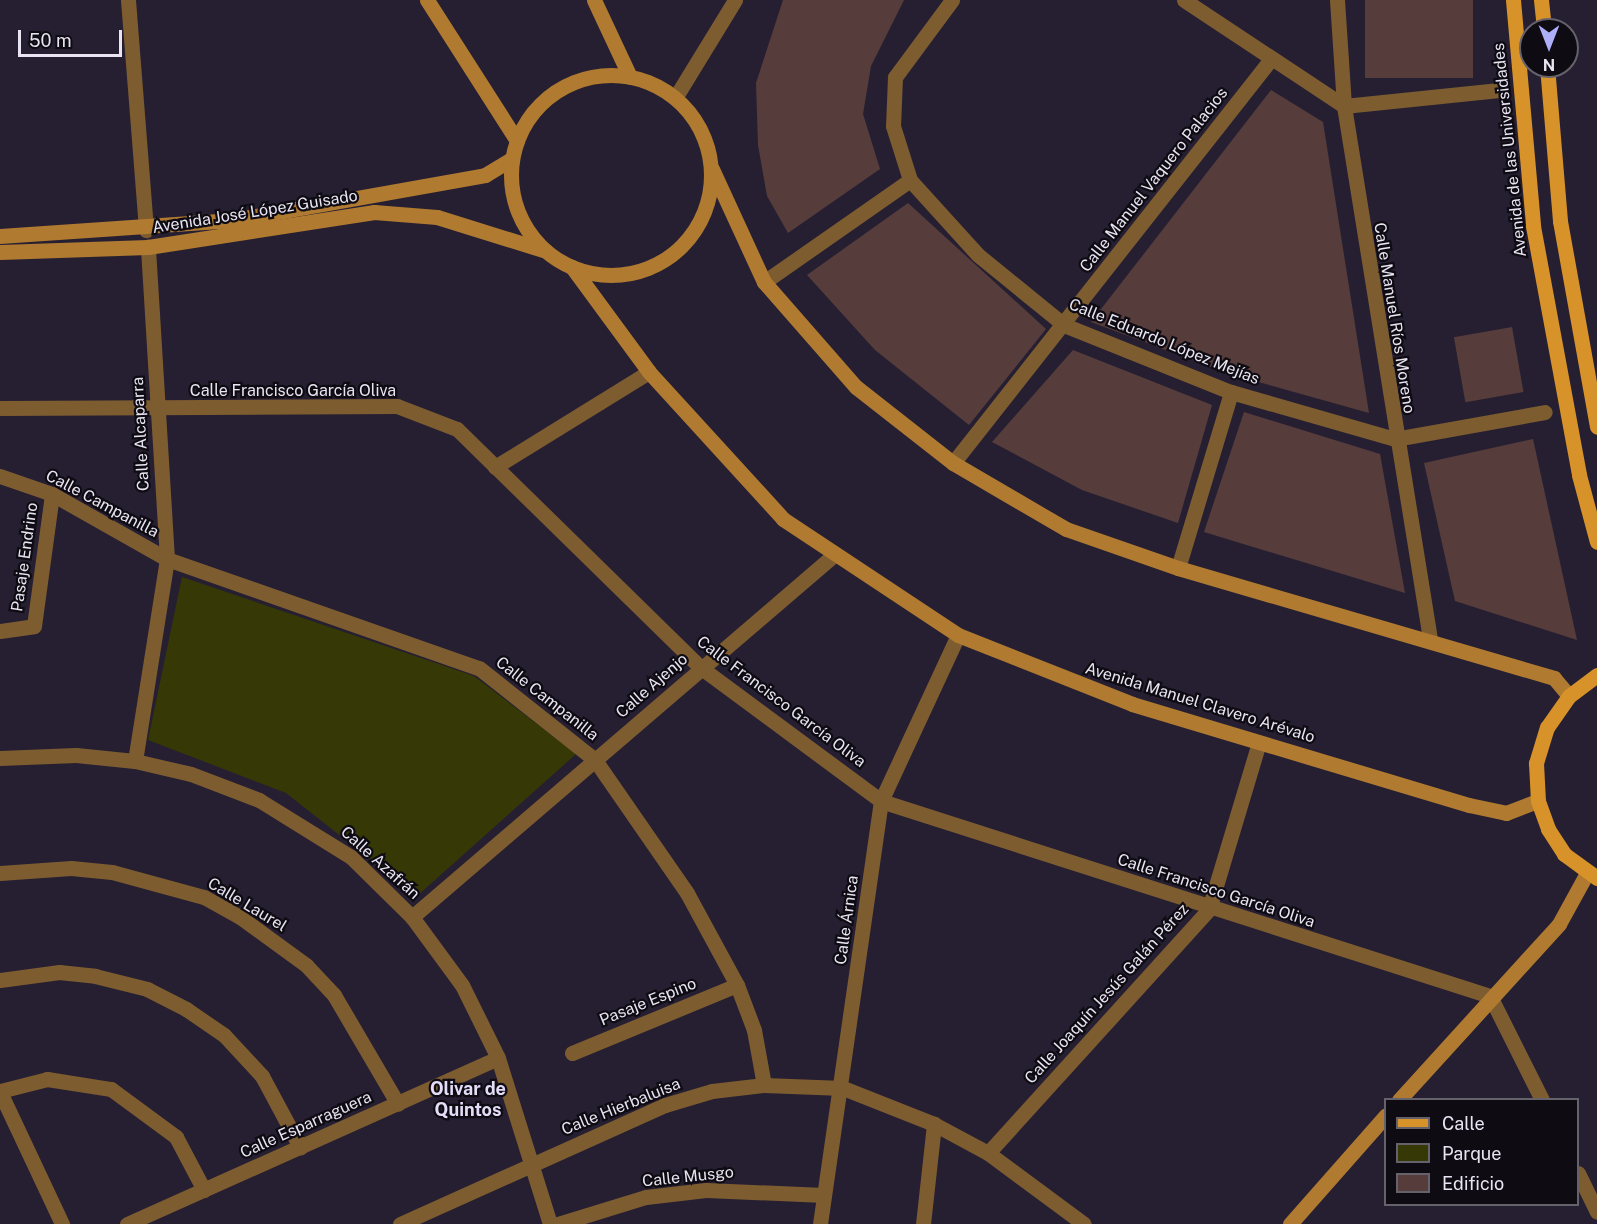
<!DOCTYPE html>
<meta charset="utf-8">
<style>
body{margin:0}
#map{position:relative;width:1597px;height:1224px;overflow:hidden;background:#261f32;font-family:"Public Sans",sans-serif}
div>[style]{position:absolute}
.green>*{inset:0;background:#363905}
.building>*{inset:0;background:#563d3b;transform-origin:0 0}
.street>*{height:15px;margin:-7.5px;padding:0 7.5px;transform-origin:7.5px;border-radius:7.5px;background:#7d5c30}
.secondary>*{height:15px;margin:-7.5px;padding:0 7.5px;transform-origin:7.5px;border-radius:7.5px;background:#b07b30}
.secondary>.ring{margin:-7.5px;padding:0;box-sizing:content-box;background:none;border:15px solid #b07b30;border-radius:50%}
.primary>*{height:15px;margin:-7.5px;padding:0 7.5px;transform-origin:7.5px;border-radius:7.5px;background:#d7922a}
span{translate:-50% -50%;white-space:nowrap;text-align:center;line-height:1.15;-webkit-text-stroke:4.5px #0e0b13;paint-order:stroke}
.street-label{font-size:16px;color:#e8e4f1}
.neighbourhood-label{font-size:18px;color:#e5ddf7;font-weight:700}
.legend{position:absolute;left:1384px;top:1098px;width:195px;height:108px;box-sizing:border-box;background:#0e0b13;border:2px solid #65626c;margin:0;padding:8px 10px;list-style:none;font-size:18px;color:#e8e4f1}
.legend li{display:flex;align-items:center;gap:12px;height:30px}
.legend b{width:30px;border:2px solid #65626c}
.north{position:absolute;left:1519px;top:18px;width:60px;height:60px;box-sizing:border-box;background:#0e0b13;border:2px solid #65626c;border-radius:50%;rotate:180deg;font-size:16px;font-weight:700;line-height:24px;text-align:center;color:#e8e4f1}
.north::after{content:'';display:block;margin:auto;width:21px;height:27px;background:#adaffb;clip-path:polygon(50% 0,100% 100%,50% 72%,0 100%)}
.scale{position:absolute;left:18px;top:30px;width:104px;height:27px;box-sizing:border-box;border:3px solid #e8e4f1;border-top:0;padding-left:8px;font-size:18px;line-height:21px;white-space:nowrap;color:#e8e4f1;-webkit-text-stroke:4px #0e0b13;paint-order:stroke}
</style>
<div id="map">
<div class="green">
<div style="clip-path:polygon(182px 577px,474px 676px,576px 754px,417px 896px,286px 793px,148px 740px)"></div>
</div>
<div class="building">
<div style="clip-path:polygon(783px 0,904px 0,871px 66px,863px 114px,880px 169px,788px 233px,767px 196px,758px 145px,756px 83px)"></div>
<div style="left:1365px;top:0;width:108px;height:78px"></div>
<div style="clip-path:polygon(1271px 90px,1323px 122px,1369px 413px,1230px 374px,1091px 322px)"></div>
<div style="clip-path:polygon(908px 203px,1046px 329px,969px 425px,875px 350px,807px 275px)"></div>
<div style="left:1512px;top:327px;width:66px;height:59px;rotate:80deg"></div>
<div style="clip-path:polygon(1073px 350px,1212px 405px,1178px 523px,1082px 490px,992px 442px)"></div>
<div style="clip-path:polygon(1244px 412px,1380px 454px,1405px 593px,1204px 532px)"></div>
<div style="clip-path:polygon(1533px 439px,1577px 640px,1455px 601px,1424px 463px)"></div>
</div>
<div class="street">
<div style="left:128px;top:0;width:231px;rotate:85.5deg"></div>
<div style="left:952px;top:0;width:96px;rotate:126.5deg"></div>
<div style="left:895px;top:77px;width:49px;rotate:92.3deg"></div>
<div style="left:893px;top:126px;width:57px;rotate:72.5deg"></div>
<div style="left:910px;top:180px;width:101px;rotate:47.8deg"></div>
<div style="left:978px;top:255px;width:111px;rotate:39.1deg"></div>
<div style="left:1064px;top:325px;width:180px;rotate:21.9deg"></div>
<div style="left:1231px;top:392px;width:171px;rotate:16deg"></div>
<div style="left:1395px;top:439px;width:152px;rotate:-10.2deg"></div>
<div style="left:1184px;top:0;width:192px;rotate:33.5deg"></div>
<div style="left:1344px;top:106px;width:156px;rotate:-5.9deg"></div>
<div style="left:1337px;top:0;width:106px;rotate:86.2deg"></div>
<div style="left:1344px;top:106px;width:540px;rotate:80.83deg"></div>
<div style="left:675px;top:98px;width:115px;rotate:-58.5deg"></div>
<div style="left:764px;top:282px;width:178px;rotate:-34.9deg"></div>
<div style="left:0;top:408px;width:397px;rotate:-0.3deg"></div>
<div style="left:397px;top:406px;width:64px;rotate:21deg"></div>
<div style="left:457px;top:429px;width:340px;rotate:44.4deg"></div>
<div style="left:700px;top:667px;width:225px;rotate:36.5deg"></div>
<div style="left:881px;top:801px;width:639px;rotate:17.75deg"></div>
<div style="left:1490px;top:996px;width:116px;rotate:63.4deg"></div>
<div style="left:953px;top:463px;width:514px;rotate:-51.79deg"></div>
<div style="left:495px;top:467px;width:181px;rotate:-31.7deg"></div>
<div style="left:0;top:476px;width:55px;rotate:19.1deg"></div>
<div style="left:52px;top:494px;width:132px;rotate:29.5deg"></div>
<div style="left:167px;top:559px;width:330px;rotate:19.3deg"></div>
<div style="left:479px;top:668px;width:148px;rotate:38.4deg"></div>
<div style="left:595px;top:760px;width:162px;rotate:55.3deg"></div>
<div style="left:687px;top:893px;width:105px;rotate:61.5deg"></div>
<div style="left:737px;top:985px;width:48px;rotate:69.3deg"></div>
<div style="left:754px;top:1030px;width:56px;rotate:79.7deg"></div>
<div style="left:1178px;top:568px;width:184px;rotate:-73.2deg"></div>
<div style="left:0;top:631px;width:34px;rotate:-8deg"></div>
<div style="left:34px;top:626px;width:133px;rotate:-82.2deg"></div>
<div style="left:0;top:758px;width:76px;rotate:-2.3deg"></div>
<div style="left:76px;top:755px;width:59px;rotate:5.8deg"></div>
<div style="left:135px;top:761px;width:57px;rotate:13.1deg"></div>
<div style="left:191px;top:774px;width:73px;rotate:20.9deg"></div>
<div style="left:259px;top:800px;width:108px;rotate:31.8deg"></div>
<div style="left:351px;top:857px;width:86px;rotate:44.5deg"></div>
<div style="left:412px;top:917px;width:84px;rotate:53.7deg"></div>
<div style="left:462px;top:985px;width:81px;rotate:63.7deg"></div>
<div style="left:498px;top:1058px;width:174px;rotate:72.6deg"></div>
<div style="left:135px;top:761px;width:205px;rotate:-81deg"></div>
<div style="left:167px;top:559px;width:313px;rotate:-93.5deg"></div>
<div style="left:0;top:873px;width:71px;rotate:-4deg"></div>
<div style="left:71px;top:868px;width:41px;rotate:5.6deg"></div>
<div style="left:112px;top:872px;width:95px;rotate:15.2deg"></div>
<div style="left:204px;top:897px;width:41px;rotate:29.1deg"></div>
<div style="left:240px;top:917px;width:82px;rotate:36deg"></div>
<div style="left:306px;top:965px;width:41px;rotate:47deg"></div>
<div style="left:334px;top:995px;width:126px;rotate:59.6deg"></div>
<div style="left:412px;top:917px;width:557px;rotate:-40.63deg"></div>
<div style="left:0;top:980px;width:60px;rotate:-7.7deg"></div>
<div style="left:59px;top:972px;width:36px;rotate:6deg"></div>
<div style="left:95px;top:976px;width:54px;rotate:14deg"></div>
<div style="left:147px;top:989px;width:44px;rotate:27.1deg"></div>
<div style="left:186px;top:1009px;width:46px;rotate:34.4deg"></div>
<div style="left:224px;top:1035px;width:56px;rotate:47.2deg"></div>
<div style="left:262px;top:1076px;width:81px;rotate:61.8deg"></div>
<div style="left:572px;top:1053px;width:178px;rotate:-22.4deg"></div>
<div style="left:0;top:1091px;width:49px;rotate:-14.3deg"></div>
<div style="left:47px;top:1079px;width:65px;rotate:8.9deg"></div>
<div style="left:111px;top:1089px;width:81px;rotate:36.4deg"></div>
<div style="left:176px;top:1137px;width:60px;rotate:62.2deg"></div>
<div style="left:0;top:1092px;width:146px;rotate:64.8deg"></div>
<div style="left:988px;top:1153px;width:329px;rotate:-47.8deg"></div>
<div style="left:1209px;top:909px;width:174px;rotate:-73.3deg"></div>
<div style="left:1578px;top:1173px;width:43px;rotate:64deg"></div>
<div style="left:127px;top:1224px;width:406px;rotate:-24.1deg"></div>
<div style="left:400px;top:1224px;width:290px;rotate:-24.2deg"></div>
<div style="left:665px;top:1105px;width:49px;rotate:-16.6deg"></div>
<div style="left:712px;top:1091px;width:52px;rotate:-6.6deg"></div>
<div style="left:764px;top:1085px;width:79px;rotate:2.2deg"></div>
<div style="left:843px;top:1088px;width:98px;rotate:21.6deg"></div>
<div style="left:934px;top:1124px;width:61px;rotate:28.2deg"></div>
<div style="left:988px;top:1153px;width:119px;rotate:36.5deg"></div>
<div style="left:558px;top:1224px;width:92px;rotate:-17.1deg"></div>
<div style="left:646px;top:1197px;width:60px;rotate:-6.7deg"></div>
<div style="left:706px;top:1190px;width:118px;rotate:2.4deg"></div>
<div style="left:820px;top:1224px;width:427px;rotate:-81.8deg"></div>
<div style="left:881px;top:801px;width:183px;rotate:-65.1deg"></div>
<div style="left:923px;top:1224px;width:101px;rotate:-83.7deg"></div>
</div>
<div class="secondary">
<div style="left:427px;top:0;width:167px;rotate:57.4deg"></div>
<div style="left:594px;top:0;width:85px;rotate:64.9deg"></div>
<div class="ring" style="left:511px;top:75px;width:185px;height:185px"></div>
<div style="left:712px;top:169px;width:124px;rotate:65.3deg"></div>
<div style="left:764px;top:282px;width:140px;rotate:48.8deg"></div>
<div style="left:856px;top:387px;width:123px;rotate:38.1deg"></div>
<div style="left:953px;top:463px;width:131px;rotate:30.3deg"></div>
<div style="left:1066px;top:529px;width:119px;rotate:19.2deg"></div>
<div style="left:1178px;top:568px;width:392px;rotate:16.3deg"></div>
<div style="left:1554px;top:678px;width:23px;rotate:50deg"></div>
<div style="left:0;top:236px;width:234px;rotate:-3.9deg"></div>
<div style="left:233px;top:220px;width:256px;rotate:-10.1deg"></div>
<div style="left:485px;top:175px;width:31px;rotate:-31deg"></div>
<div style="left:0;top:252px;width:148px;rotate:-1.9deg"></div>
<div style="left:148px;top:247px;width:229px;rotate:-8.8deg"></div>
<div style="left:374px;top:212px;width:63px;rotate:4.5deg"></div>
<div style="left:437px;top:217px;width:114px;rotate:17.3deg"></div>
<div style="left:572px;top:267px;width:130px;rotate:53.7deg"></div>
<div style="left:649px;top:372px;width:199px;rotate:47.6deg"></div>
<div style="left:783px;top:519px;width:210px;rotate:33.5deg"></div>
<div style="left:958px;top:635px;width:187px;rotate:21.6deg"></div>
<div style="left:1132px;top:704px;width:352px;rotate:16.7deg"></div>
<div style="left:1469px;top:805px;width:38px;rotate:12deg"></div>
<div style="left:1506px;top:813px;width:34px;rotate:-21deg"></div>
<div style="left:1399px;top:1100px;width:238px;rotate:-47.7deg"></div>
<div style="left:1559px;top:924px;width:58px;rotate:-61.2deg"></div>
<div style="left:1290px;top:1224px;width:145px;rotate:-48.6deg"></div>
</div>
<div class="primary">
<div style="left:1513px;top:0;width:227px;rotate:84.9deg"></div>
<div style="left:1533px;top:226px;width:253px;rotate:79.5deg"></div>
<div style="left:1579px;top:475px;width:69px;rotate:75deg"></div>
<div style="left:1541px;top:0;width:30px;rotate:84deg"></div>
<div style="left:1547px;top:66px;width:156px;rotate:85.2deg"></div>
<div style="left:1560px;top:221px;width:209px;rotate:79.8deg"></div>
<div style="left:1597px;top:675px;width:35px;rotate:143deg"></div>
<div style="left:1569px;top:696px;width:38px;rotate:125deg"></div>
<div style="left:1547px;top:727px;width:38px;rotate:107deg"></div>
<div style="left:1536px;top:763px;width:38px;rotate:87deg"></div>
<div style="left:1538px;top:801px;width:30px;rotate:70deg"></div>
<div style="left:1548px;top:829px;width:30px;rotate:57deg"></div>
<div style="left:1564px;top:854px;width:41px;rotate:36deg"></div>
</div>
<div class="street-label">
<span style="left:1510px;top:150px;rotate:-96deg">Avenida de las Universidades</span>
<span style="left:1154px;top:180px;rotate:-52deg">Calle Manuel Vaquero Palacios</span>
<span style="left:255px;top:212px;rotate:-9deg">Avenida José López Guisado</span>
<span style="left:1394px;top:318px;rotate:81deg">Calle Manuel Ríos Moreno</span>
<span style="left:1164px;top:342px;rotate:22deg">Calle Eduardo López Mejías</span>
<span style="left:293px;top:391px">Calle Francisco García Oliva</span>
<span style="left:141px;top:434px;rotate:-93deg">Calle Alcaparra</span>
<span style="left:102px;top:504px;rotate:28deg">Calle Campanilla</span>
<span style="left:25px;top:557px;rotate:-82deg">Pasaje Endrino</span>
<span style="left:652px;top:686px;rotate:-41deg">Calle Ajenjo</span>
<span style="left:547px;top:699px;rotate:38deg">Calle Campanilla</span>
<span style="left:781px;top:702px;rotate:37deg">Calle Francisco García Oliva</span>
<span style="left:1200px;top:703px;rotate:17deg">Avenida Manuel Clavero Arévalo</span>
<span style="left:380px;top:863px;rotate:42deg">Calle Azafrán</span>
<span style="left:1216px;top:891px;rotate:18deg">Calle Francisco García Oliva</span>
<span style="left:247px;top:905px;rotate:31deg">Calle Laurel</span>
<span style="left:847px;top:920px;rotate:-82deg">Calle Árnica</span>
<span style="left:1107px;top:994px;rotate:-48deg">Calle Joaquín Jesús Galán Pérez</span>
<span style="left:648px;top:1002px;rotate:-22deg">Pasaje Espino</span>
<span style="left:621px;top:1107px;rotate:-22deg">Calle Hierbaluisa</span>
<span style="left:306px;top:1125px;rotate:-24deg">Calle Esparraguera</span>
<span style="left:688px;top:1177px;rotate:-6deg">Calle Musgo</span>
</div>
<div class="neighbourhood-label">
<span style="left:468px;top:1100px">Olivar de<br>Quintos</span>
</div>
<ul class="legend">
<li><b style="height:8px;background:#d7922a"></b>Calle</li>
<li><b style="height:16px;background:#363905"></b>Parque</li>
<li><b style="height:16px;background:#563d3b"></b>Edificio</li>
</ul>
<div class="north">N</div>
<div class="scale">50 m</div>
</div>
